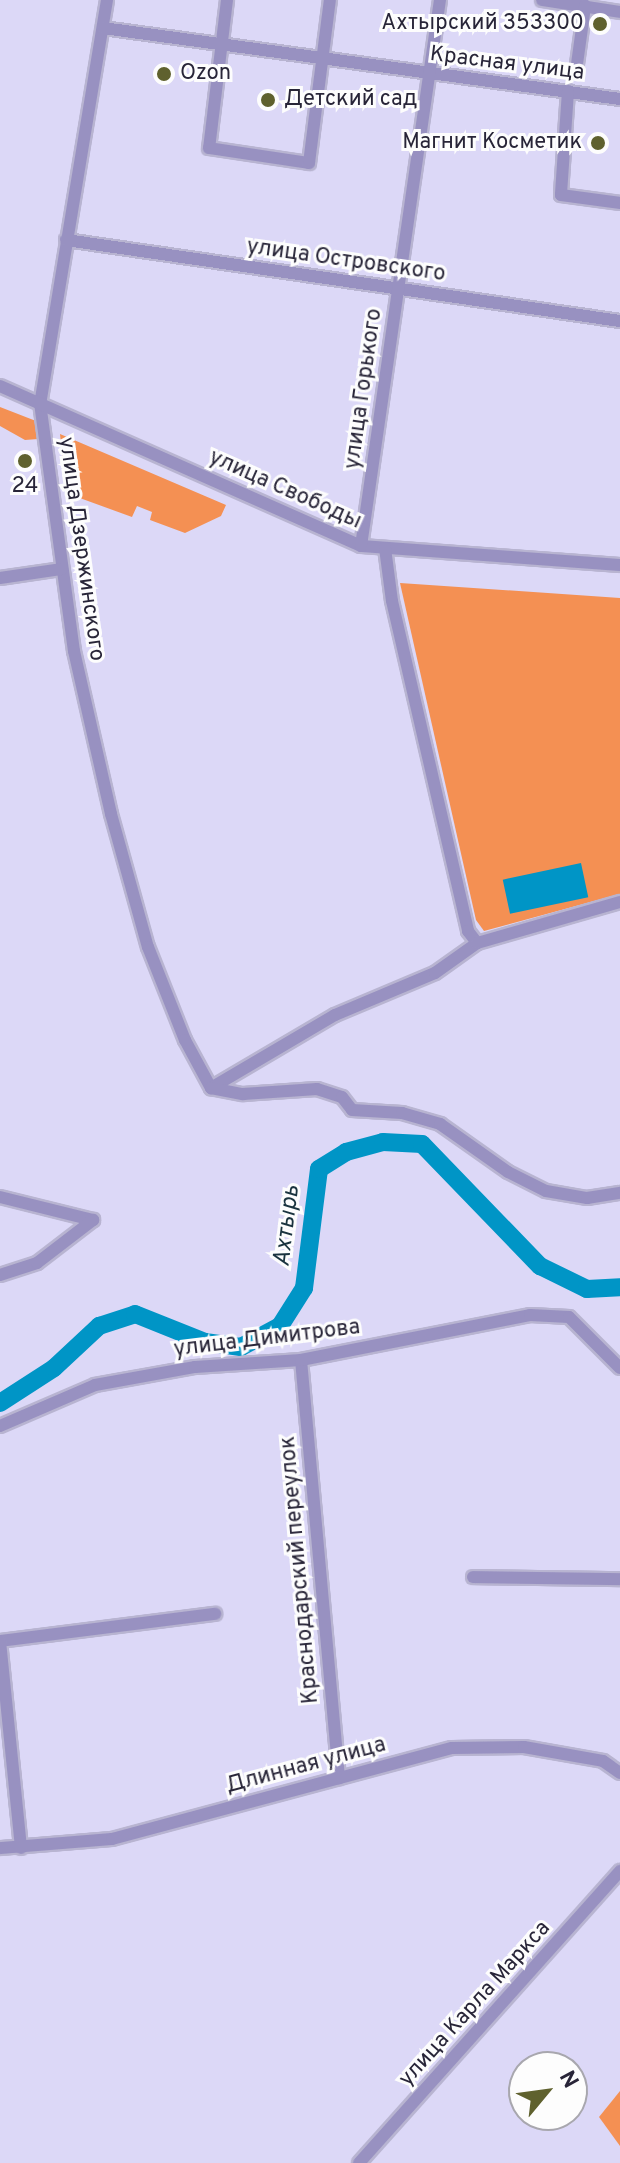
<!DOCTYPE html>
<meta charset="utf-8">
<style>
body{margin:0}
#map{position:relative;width:620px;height:2163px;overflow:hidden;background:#dcd8f7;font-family:Overpass,sans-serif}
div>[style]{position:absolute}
.green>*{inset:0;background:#f49053}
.water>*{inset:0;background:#0095c6;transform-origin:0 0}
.river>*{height:18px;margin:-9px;padding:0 9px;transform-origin:9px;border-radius:9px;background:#0095c6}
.roads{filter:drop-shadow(2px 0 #b8b4d1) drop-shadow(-2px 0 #b8b4d1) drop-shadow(0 2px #b8b4d1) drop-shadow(0 -2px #b8b4d1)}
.minor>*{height:12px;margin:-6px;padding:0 6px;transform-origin:6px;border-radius:6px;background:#9891c1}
.dots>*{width:22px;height:22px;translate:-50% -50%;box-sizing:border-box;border:4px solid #fdfdfd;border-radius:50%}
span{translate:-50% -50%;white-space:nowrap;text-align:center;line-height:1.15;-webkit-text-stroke:6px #fdfdfd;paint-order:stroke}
.poi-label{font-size:22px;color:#282538}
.right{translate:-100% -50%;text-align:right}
.left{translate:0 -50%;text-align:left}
.street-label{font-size:22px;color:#282538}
.water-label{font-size:24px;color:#1a333f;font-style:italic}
.north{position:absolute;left:508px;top:2051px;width:80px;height:80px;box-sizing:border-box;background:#fdfdfd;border:2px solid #a8a7ae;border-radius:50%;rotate:61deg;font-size:22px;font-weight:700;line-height:32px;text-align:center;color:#282538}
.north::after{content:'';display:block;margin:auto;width:28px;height:36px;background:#5f612e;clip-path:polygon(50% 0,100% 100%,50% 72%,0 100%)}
</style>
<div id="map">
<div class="green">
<div style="clip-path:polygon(0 407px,36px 421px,38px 439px,25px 440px,0 426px)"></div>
<div style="clip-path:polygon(60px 434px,226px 505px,221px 516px,185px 533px,150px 520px,152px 512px,137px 506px,132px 517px,66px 493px)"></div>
<div style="clip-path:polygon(400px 583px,620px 598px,620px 894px,484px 931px,476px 920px)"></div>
<div style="clip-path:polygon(620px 2091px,620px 2146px,599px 2117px)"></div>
</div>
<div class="water">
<div style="left:581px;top:863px;width:35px;height:80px;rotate:78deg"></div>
</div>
<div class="river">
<div style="left:0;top:1403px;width:64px;rotate:-32.9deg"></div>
<div style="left:54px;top:1368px;width:62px;rotate:-43deg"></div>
<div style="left:99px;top:1326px;width:38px;rotate:-18deg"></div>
<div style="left:135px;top:1314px;width:75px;rotate:21.8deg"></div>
<div style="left:205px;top:1342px;width:36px;rotate:8deg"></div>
<div style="left:241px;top:1347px;width:44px;rotate:-28.3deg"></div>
<div style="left:280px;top:1326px;width:45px;rotate:-57.7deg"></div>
<div style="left:304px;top:1288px;width:120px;rotate:-82.8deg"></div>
<div style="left:319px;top:1169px;width:32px;rotate:-32deg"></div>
<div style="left:346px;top:1152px;width:38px;rotate:-15deg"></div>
<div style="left:383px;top:1142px;width:39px;rotate:3deg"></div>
<div style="left:422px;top:1144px;width:170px;rotate:46deg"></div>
<div style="left:540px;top:1266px;width:52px;rotate:26.1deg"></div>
<div style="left:587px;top:1289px;width:33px;rotate:-3deg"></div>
</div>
<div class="roads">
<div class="minor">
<div style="left:107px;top:0;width:409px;rotate:99.4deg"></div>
<div style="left:40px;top:403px;width:250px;rotate:82.2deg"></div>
<div style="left:74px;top:651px;width:167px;rotate:77.2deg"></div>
<div style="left:111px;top:814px;width:138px;rotate:74.5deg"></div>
<div style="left:148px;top:947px;width:100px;rotate:68.3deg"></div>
<div style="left:185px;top:1040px;width:55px;rotate:61.6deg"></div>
<div style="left:227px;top:0;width:149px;rotate:96.9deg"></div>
<div style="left:209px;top:148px;width:101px;rotate:8.5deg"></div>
<div style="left:309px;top:163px;width:164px;rotate:-82.7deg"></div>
<div style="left:542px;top:0;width:79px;rotate:8.7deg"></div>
<div style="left:103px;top:28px;width:522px;rotate:7.82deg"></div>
<div style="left:577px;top:64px;width:59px;rotate:-82.1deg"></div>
<div style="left:568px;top:91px;width:104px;rotate:93.9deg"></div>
<div style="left:561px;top:195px;width:60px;rotate:7.7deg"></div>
<div style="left:66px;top:240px;width:560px;rotate:8.32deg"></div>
<div style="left:0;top:386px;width:395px;rotate:23.9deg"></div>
<div style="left:361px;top:546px;width:260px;rotate:4.2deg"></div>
<div style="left:361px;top:546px;width:552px;rotate:-81.77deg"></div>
<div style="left:385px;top:548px;width:53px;rotate:82.5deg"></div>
<div style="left:392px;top:601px;width:339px;rotate:77deg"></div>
<div style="left:468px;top:931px;width:15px;rotate:53deg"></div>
<div style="left:0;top:578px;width:63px;rotate:-8.3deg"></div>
<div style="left:211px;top:1088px;width:144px;rotate:-30.5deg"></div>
<div style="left:335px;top:1015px;width:108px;rotate:-22.8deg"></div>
<div style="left:435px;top:973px;width:52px;rotate:-35.5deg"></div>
<div style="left:477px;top:943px;width:149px;rotate:-16deg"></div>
<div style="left:211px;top:1088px;width:33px;rotate:11deg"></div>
<div style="left:243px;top:1094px;width:74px;rotate:-3.9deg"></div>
<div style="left:317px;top:1089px;width:26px;rotate:18deg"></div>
<div style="left:342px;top:1097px;width:16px;rotate:52deg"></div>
<div style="left:352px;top:1110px;width:50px;rotate:3.4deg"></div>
<div style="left:402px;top:1113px;width:40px;rotate:16deg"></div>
<div style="left:440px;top:1124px;width:83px;rotate:35.2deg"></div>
<div style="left:508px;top:1172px;width:42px;rotate:26.6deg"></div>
<div style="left:546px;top:1191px;width:42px;rotate:9.7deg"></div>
<div style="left:587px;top:1198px;width:33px;rotate:-9deg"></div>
<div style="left:0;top:1197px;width:96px;rotate:13.9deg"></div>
<div style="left:0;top:1275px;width:39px;rotate:-18deg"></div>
<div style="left:37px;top:1263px;width:71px;rotate:-37.5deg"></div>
<div style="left:301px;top:1360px;width:420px;rotate:84.8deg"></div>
<div style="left:0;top:1426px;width:103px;rotate:-23.3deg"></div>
<div style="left:95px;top:1385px;width:102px;rotate:-10.2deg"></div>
<div style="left:195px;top:1367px;width:106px;rotate:-3.8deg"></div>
<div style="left:301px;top:1360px;width:233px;rotate:-11.1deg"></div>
<div style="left:530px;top:1315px;width:39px;rotate:3deg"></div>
<div style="left:569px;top:1317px;width:72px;rotate:45deg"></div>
<div style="left:473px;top:1577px;width:147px;rotate:0.8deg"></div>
<div style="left:0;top:1641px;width:217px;rotate:-7.2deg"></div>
<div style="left:0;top:1641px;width:208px;rotate:84.2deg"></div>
<div style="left:0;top:1848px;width:112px;rotate:-4.6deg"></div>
<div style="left:112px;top:1839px;width:352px;rotate:-15deg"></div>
<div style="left:452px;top:1748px;width:72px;rotate:-0.8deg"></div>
<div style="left:524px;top:1747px;width:80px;rotate:10deg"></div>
<div style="left:603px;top:1761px;width:21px;rotate:35deg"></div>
<div style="left:359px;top:2163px;width:392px;rotate:-48.2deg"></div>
</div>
</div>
<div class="dots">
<div style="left:600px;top:24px;background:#5f612e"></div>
<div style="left:164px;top:74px;background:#5f612e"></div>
<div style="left:268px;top:100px;background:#5f612e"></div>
<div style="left:598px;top:143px;background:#5f612e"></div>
<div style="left:25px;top:461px;background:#5f612e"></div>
</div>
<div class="poi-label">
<span class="right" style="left:584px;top:24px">Ахтырский 353300</span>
<span class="left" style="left:180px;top:74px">Ozon</span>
<span class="left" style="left:284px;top:100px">Детский сад</span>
<span class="right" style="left:582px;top:143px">Магнит Косметик</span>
<span style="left:25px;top:487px">24</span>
</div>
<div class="street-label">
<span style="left:507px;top:64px;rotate:7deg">Красная улица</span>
<span style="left:346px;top:261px;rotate:8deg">улица Островского</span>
<span style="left:364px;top:389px;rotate:-82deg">улица Горького</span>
<span style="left:285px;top:490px;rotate:24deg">улица Свободы</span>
<span style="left:81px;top:549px;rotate:82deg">улица Дзержинского</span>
<span style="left:267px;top:1339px;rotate:-7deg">улица Димитрова</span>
<span style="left:300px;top:1570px;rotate:-95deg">Краснодарский переулок</span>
<span style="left:306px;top:1766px;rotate:-15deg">Длинная улица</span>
<span style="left:475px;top:2004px;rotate:-48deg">улица Карла Маркса</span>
</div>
<div class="water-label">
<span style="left:288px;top:1226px;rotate:-83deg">Ахтырь</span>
</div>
<div class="north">N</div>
</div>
